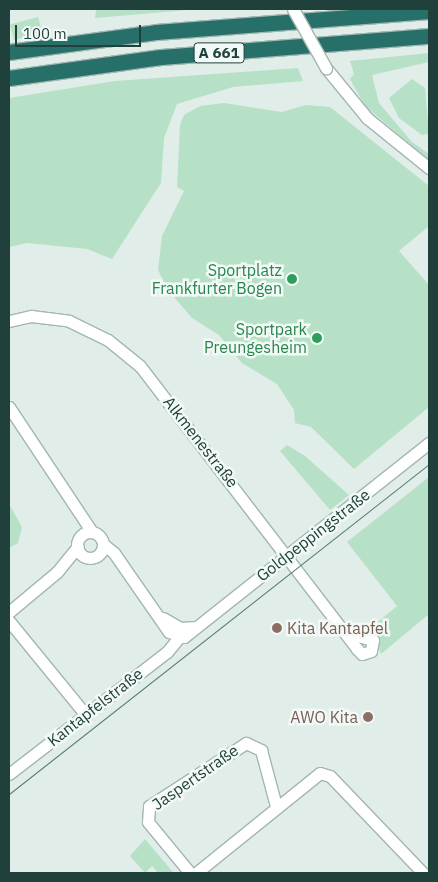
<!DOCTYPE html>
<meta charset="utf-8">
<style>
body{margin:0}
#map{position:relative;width:438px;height:882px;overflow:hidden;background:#e1ede9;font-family:"IBM Plex Sans",sans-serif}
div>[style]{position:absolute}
.green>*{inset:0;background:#b7e1c7;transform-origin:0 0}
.roads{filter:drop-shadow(1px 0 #a3b6b1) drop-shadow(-1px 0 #a3b6b1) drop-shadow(0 1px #a3b6b1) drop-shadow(0 -1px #a3b6b1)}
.minor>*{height:11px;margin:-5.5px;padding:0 5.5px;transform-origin:5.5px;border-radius:5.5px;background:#fff}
.minor>.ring{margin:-5.5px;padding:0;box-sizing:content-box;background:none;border:11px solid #fff;border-radius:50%}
.highway>*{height:15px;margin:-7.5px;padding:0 7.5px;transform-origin:7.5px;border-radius:7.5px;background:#277069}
.tram>*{height:1px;margin:-0.5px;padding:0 0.5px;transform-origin:0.5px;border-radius:0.5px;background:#597c76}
.bridges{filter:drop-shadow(1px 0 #a3b6b1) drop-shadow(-1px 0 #a3b6b1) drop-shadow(0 1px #a3b6b1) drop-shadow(0 -1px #a3b6b1)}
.minor-bridge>*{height:11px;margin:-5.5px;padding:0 5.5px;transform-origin:5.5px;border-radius:5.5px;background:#fff}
.dots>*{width:14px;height:14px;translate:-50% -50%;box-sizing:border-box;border:2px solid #f2f9f6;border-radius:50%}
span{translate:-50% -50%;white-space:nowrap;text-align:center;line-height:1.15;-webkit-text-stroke:5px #f2f9f6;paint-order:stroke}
.shield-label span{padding:1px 4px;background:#f2f9f6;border:1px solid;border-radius:4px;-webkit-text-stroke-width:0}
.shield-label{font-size:15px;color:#1f403b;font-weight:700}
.leisure-label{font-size:16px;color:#27864d}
.right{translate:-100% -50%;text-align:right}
.street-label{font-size:16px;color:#1f403b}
.education-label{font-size:16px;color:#785e54}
.left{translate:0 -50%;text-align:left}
.frame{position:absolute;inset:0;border:10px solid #1f403b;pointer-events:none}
.scale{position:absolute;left:15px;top:25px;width:126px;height:22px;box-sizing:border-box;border:2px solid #1f403b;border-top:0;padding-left:6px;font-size:15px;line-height:18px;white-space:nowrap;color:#1f403b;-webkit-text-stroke:4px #f2f9f6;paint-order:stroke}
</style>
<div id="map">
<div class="green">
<div style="clip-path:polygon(105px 9px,200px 9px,95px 18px,96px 10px)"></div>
<div style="left:38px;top:17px;width:16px;height:29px;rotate:75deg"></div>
<div style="clip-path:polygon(429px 53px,429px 62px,372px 75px,379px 103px,412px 142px,429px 154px,429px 160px,365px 106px,350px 79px,354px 74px,350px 61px)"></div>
<div style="clip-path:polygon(298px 68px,303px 81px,233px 87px,177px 104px,164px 138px,161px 183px,112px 259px,87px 249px,27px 243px,9px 247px,9px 98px,115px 81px)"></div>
<div style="clip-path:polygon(412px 79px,425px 88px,429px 134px,422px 135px,399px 118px,389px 98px)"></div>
<div style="clip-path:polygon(224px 103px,282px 112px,306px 105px,330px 107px,429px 186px,429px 226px,399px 251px,429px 285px,429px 407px,354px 469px,311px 427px,295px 423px,294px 410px,277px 384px,242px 363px,219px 335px,192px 318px,168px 290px,158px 270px,162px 236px,184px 191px,177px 187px,180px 125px,184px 115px,200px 106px)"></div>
<div style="clip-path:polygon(287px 445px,305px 456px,349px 495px,330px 510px,280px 451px)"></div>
<div style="clip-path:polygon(429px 477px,429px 614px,381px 654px,375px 637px,367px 631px,397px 606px,347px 542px)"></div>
<div style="clip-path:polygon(9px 504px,22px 527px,18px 543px,9px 548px)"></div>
<div style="clip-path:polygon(145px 839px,172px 871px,172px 873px,158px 873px,152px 866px,145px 873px,130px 856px)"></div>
</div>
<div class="roads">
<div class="minor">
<div style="left:326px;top:68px;width:65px;rotate:50.6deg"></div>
<div style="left:367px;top:118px;width:80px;rotate:38.9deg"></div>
<div style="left:9px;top:321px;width:23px;rotate:-13deg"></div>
<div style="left:31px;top:316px;width:38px;rotate:7deg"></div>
<div style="left:69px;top:321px;width:43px;rotate:26deg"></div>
<div style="left:108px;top:340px;width:41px;rotate:39.1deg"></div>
<div style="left:140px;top:366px;width:357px;rotate:52.5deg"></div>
<div style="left:357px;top:649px;width:7px;rotate:45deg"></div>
<div style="left:362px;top:654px;width:9px;rotate:-18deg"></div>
<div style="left:371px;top:651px;width:11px;rotate:-80deg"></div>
<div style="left:373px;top:640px;width:25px;rotate:-166deg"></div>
<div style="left:9px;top:407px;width:150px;rotate:56.4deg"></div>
<div class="ring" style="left:77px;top:532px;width:15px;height:15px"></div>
<div style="left:103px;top:544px;width:14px;rotate:39deg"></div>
<div style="left:114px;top:553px;width:96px;rotate:55.2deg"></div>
<div style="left:169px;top:632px;width:16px;rotate:18deg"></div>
<div style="left:184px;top:637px;width:313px;rotate:-38.4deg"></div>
<div style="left:9px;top:612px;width:62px;rotate:-39.8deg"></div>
<div style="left:57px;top:572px;width:33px;rotate:-51deg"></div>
<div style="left:163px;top:618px;width:20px;rotate:30deg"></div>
<div style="left:180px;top:628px;width:16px;rotate:-4deg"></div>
<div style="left:9px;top:621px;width:122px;rotate:50.7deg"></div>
<div style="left:9px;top:774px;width:200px;rotate:-37.7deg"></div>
<div style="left:167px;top:652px;width:19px;rotate:-51deg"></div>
<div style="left:190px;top:873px;width:66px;rotate:-129.5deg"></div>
<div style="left:148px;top:822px;width:16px;rotate:-86deg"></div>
<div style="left:149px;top:806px;width:116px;rotate:-33deg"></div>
<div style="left:246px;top:743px;width:17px;rotate:25deg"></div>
<div style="left:261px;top:750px;width:58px;rotate:75deg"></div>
<div style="left:196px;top:873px;width:159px;rotate:-38.9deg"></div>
<div style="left:320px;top:773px;width:10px;rotate:17deg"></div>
<div style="left:330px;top:776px;width:134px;rotate:46.2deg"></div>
</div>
<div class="highway">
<div style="left:9px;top:52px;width:148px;rotate:-7.7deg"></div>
<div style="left:156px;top:32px;width:274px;rotate:-4.4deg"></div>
<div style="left:9px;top:78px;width:153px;rotate:-7.9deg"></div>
<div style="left:161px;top:57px;width:269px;rotate:-4.5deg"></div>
</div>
</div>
<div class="tram">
<div style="left:9px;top:794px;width:534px;rotate:-38.16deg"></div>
</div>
<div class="bridges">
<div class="minor-bridge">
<div style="left:293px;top:9px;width:68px;rotate:60.8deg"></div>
</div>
</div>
<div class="dots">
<div style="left:292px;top:279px;background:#2e9e5b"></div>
<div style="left:317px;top:338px;background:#2e9e5b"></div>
<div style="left:277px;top:628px;background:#8d6e63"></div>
<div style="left:368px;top:717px;background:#8d6e63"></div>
</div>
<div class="shield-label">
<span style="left:219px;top:53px">A 661</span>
</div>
<div class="leisure-label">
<span class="right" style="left:282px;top:279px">Sportplatz<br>Frankfurter Bogen</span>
<span class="right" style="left:307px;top:338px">Sportpark<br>Preungesheim</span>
</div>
<div class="street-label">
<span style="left:201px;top:442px;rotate:52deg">Alkmenestraße</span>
<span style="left:313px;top:535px;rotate:-38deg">Goldpeppingstraße</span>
<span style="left:95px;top:707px;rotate:-38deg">Kantapfelstraße</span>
<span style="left:195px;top:777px;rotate:-35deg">Jaspertstraße</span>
</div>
<div class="education-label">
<span class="left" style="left:287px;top:628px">Kita Kantapfel</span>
<span class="right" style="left:358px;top:717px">AWO Kita</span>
</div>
<div class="frame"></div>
<div class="scale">100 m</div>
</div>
